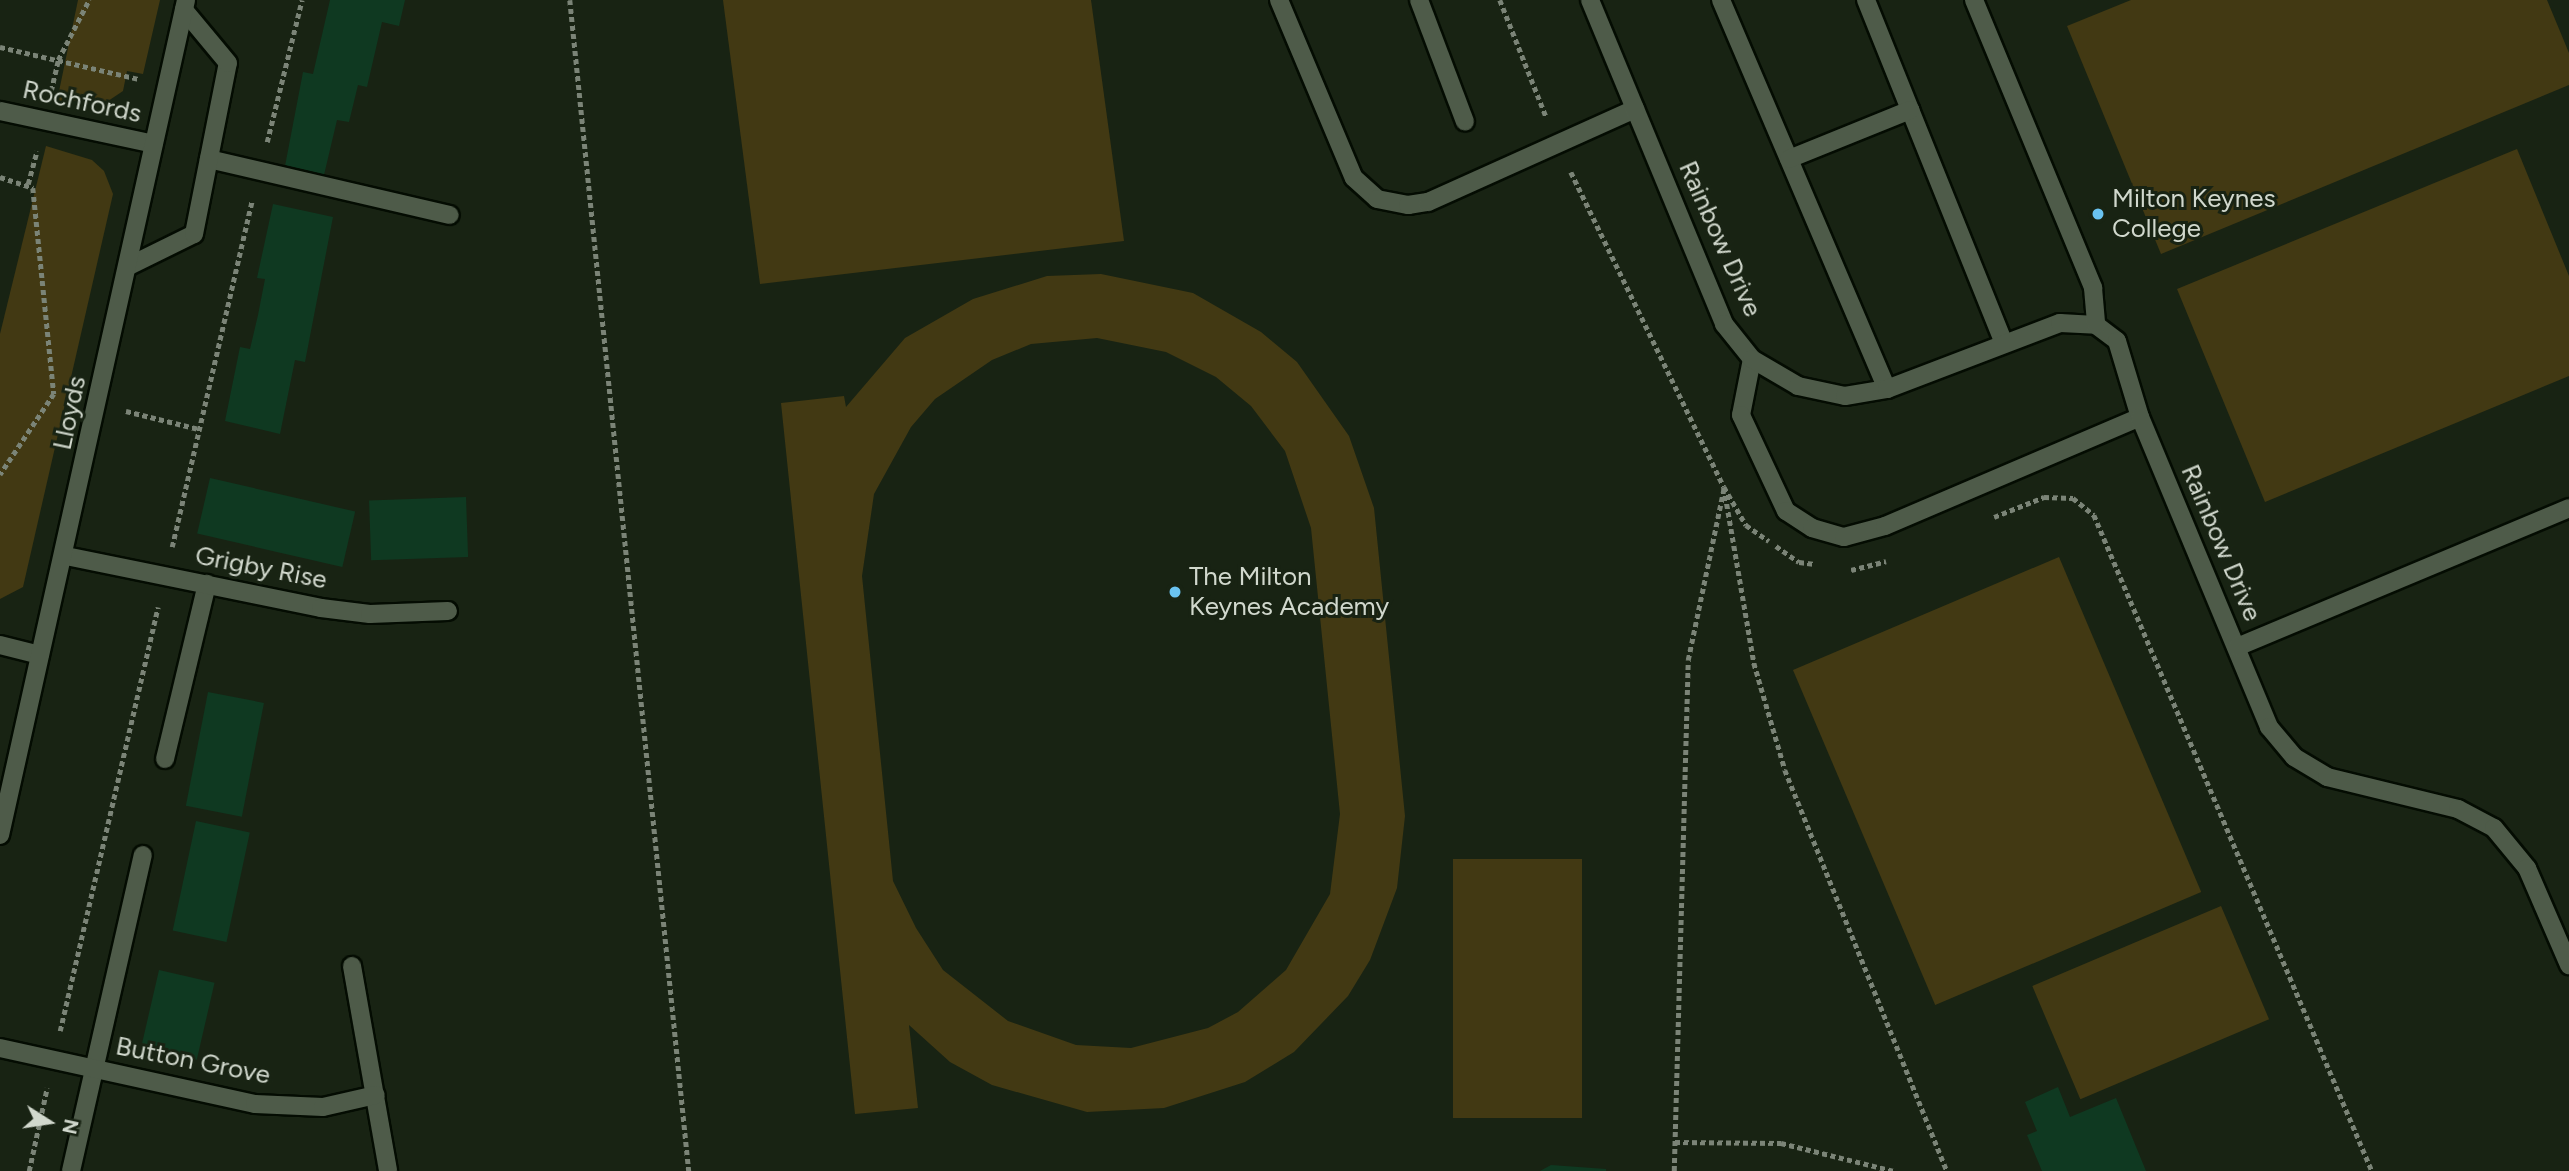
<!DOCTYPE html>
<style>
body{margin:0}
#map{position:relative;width:2569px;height:1171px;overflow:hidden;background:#182313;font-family:Figtree,sans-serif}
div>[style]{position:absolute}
.green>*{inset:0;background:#423913;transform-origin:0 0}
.building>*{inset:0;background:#0f3921;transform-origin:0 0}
.path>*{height:4.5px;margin-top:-2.25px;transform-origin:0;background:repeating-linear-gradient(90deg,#7b8477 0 5px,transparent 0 8.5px)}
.roads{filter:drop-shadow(2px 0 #040c02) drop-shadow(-2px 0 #040c02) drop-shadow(0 2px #040c02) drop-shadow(0 -2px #040c02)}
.service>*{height:18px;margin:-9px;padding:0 9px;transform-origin:9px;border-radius:9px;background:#4e5b49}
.minor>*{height:18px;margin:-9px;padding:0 9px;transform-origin:9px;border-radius:9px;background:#4e5b49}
.tertiary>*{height:18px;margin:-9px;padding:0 9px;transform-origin:9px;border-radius:9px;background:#4e5b49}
.dots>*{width:19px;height:19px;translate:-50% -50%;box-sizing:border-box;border:4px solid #182313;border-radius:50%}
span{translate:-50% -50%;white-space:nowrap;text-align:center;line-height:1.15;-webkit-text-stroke:6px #182313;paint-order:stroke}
.street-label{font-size:26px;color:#d1d8cd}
.poi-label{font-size:26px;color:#d1d8cd}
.left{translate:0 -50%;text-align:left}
.north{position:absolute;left:14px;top:1087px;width:70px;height:70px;-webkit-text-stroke:5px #182313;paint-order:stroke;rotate:102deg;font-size:19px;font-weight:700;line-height:28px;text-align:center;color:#d1d8cd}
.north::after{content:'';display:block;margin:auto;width:24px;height:32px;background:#d1d8cd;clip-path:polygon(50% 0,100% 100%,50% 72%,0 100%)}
</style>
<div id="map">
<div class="green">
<div style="clip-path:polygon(78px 0,160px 0,143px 74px,127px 71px,123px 91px,108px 101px,57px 101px)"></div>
<div style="clip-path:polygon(723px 0,1091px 0,1124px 241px,760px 284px)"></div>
<div style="clip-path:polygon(2131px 0,2547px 0,2569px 53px,2569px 85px,2161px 254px,2067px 26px)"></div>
<div style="clip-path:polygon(46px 146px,92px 160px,104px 171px,113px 194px,23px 587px,0 599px,0 334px)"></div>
<div style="clip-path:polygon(2517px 149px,2569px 276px,2569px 376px,2265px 502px,2177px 289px)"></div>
<div style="clip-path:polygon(evenodd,1101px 274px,1193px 293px,1261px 332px,1297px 362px,1349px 436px,1374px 508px,1405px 816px,1397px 888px,1370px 960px,1348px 996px,1294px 1052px,1245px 1082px,1164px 1108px,1087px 1112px,992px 1085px,950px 1062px,909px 1025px,918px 1108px,855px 1114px,781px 403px,844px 396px,846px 407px,905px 338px,973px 299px,1047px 276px,1101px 274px,1097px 338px,1166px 352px,1216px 377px,1251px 406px,1285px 451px,1311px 528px,1340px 814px,1330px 894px,1286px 970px,1238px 1012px,1208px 1028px,1131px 1048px,1076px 1045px,1008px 1021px,943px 970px,916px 928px,893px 881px,862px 576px,874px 494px,911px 427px,935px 399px,992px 360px,1031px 344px,1097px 338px)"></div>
<div style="left:2059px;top:557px;width:364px;height:289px;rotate:67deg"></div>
<div style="left:1453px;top:859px;width:129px;height:259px"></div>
<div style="left:2221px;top:906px;width:123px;height:205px;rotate:67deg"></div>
</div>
<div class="building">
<div style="clip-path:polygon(330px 0,405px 0,399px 26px,382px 22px,367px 87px,358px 85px,349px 122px,337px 120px,324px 175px,285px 166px,303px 72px,313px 74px)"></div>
<div style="clip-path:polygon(273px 204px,333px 217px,305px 362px,295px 360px,280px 434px,225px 421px,240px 347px,250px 349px,258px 315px,265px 279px,257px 278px)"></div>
<div style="left:210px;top:478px;width:149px;height:57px;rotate:13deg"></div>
<div style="left:466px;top:497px;width:60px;height:97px;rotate:88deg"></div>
<div style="left:208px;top:692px;width:57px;height:116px;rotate:11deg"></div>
<div style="left:196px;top:821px;width:55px;height:112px;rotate:12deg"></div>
<div style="left:159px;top:970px;width:57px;height:79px;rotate:13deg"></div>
<div style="clip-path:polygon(2058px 1087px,2070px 1117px,2116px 1098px,2146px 1171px,2042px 1171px,2027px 1135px,2037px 1131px,2025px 1102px)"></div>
<div style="clip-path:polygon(1551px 1165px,1606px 1169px,1606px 1171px,1540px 1171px)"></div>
</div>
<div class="path">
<div style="left:570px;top:0;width:1177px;rotate:84.2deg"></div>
<div style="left:1500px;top:0;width:125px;rotate:68.4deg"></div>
<div style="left:0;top:47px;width:143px;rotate:13deg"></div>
<div style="left:51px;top:91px;width:32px;rotate:-77deg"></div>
<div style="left:58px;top:60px;width:68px;rotate:-62.7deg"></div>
<div style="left:267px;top:142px;width:146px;rotate:-76.2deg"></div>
<div style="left:1571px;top:172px;width:350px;rotate:64.1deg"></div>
<div style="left:1724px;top:487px;width:44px;rotate:59.9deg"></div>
<div style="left:1746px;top:525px;width:28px;rotate:35deg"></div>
<div style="left:0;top:177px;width:35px;rotate:18deg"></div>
<div style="left:33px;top:188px;width:207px;rotate:84.2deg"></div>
<div style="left:54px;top:394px;width:97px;rotate:123.7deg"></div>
<div style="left:28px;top:184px;width:34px;rotate:-75deg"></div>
<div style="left:126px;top:411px;width:75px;rotate:13.9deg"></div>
<div style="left:1994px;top:517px;width:54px;rotate:-21.8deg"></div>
<div style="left:2044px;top:497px;width:29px;rotate:2deg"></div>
<div style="left:2073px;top:498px;width:27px;rotate:39deg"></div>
<div style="left:2094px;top:515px;width:712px;rotate:67.03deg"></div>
<div style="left:1776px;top:546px;width:28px;rotate:35deg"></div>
<div style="left:1799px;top:562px;width:16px;rotate:7deg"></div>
<div style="left:172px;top:547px;width:355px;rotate:-77deg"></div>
<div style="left:1851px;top:570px;width:36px;rotate:-14deg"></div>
<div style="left:60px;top:1031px;width:435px;rotate:-77deg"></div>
<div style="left:1675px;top:1142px;width:106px;rotate:0.5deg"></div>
<div style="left:1781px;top:1143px;width:116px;rotate:13.9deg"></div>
<div style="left:29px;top:1171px;width:85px;rotate:-77.8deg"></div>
<div style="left:1674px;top:1171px;width:511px;rotate:-88.43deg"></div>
<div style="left:1688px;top:660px;width:177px;rotate:-78.2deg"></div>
<div style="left:1724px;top:487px;width:179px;rotate:80.3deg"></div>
<div style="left:1754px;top:663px;width:111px;rotate:73.8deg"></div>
<div style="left:1785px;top:770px;width:432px;rotate:68deg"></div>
</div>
<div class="roads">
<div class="service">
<div style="left:1419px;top:0;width:130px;rotate:69.3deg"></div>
<div style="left:1721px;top:0;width:423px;rotate:66.9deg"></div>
<div style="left:1866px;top:0;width:370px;rotate:68.1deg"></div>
<div style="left:209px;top:159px;width:247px;rotate:13.1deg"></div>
<div style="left:1789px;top:159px;width:131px;rotate:-22deg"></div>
<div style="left:129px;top:266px;width:72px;rotate:-26.2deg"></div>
<div style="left:194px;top:234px;width:174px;rotate:-78.8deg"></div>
<div style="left:228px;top:63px;width:69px;rotate:-129.7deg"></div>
<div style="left:1752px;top:359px;width:57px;rotate:101.1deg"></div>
<div style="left:1741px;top:415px;width:106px;rotate:64.9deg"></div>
<div style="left:1786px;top:511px;width:31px;rotate:33deg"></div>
<div style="left:1812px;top:528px;width:33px;rotate:16deg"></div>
<div style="left:1844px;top:537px;width:42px;rotate:-15deg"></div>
<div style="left:1885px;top:526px;width:277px;rotate:-23.1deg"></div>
<div style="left:165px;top:759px;width:180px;rotate:-76.5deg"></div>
<div style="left:71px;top:1171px;width:324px;rotate:-77.2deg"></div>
</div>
<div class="minor">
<div style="left:1279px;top:0;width:193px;rotate:67.2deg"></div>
<div style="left:1354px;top:178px;width:31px;rotate:42deg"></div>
<div style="left:1377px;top:199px;width:32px;rotate:11deg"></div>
<div style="left:1408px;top:205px;width:20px;rotate:-9deg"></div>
<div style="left:1428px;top:202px;width:227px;rotate:-24.2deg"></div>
<div style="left:1590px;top:0;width:351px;rotate:67.5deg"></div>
<div style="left:1724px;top:324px;width:45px;rotate:51.3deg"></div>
<div style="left:1752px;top:359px;width:53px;rotate:30.4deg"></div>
<div style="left:1798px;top:386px;width:48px;rotate:12deg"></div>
<div style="left:1845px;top:396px;width:43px;rotate:-9.5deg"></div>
<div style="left:1887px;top:389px;width:185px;rotate:-20.9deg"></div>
<div style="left:2060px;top:323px;width:36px;rotate:3deg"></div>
<div style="left:2096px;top:325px;width:26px;rotate:37deg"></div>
<div style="left:2117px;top:341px;width:79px;rotate:73.2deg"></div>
<div style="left:2140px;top:417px;width:336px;rotate:67.4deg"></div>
<div style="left:2269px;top:727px;width:39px;rotate:50deg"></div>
<div style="left:2294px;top:757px;width:39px;rotate:31deg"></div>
<div style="left:2327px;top:777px;width:135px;rotate:13.7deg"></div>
<div style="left:2458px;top:809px;width:41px;rotate:27.8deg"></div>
<div style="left:2494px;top:828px;width:52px;rotate:50.5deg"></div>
<div style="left:2527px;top:868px;width:106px;rotate:66.6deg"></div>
<div style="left:1974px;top:0;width:312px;rotate:67.5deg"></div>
<div style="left:2093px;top:288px;width:37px;rotate:85deg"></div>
<div style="left:0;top:111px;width:157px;rotate:12.1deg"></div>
<div style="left:66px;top:556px;width:260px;rotate:11.5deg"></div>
<div style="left:321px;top:608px;width:49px;rotate:7deg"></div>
<div style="left:370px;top:614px;width:78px;rotate:-2.2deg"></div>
<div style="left:0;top:645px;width:41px;rotate:14deg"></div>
<div style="left:0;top:835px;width:855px;rotate:-77.44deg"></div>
<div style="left:352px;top:966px;width:208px;rotate:80deg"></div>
<div style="left:0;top:1048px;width:261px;rotate:12.4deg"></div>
<div style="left:255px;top:1104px;width:68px;rotate:2.5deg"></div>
<div style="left:323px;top:1107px;width:54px;rotate:-12.8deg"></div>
</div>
<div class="tertiary">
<div style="left:2237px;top:647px;width:360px;rotate:-22.7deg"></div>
</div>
</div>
<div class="dots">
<div style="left:2098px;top:214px;background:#6ac3f1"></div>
<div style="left:1175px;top:592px;background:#6ac3f1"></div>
</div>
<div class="street-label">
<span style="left:82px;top:102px;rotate:12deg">Rochfords</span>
<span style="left:1720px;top:239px;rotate:66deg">Rainbow Drive</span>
<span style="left:70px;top:413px;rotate:-78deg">Lloyds</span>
<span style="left:2221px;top:543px;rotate:67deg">Rainbow Drive</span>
<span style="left:261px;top:568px;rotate:11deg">Grigby Rise</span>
<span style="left:193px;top:1061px;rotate:11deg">Button Grove</span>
</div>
<div class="poi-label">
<span class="left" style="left:2112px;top:214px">Milton Keynes<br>College</span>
<span class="left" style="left:1189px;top:592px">The Milton<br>Keynes Academy</span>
</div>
<div class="north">N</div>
</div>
